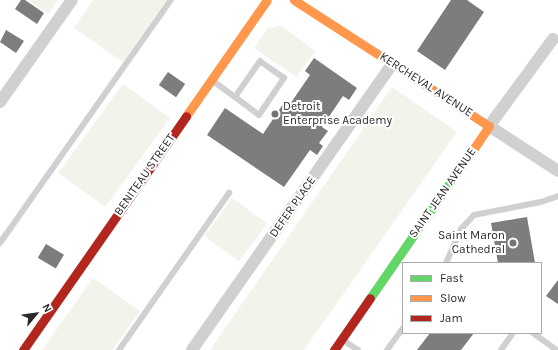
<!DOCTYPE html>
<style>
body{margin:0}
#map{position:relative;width:558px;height:350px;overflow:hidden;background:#fff;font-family:Karla,sans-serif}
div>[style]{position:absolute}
.green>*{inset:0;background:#f2f3ea;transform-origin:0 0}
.building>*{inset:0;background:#7d7d7d;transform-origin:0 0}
.lane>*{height:6px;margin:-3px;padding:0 3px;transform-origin:3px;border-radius:3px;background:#d0d0d0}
.street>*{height:12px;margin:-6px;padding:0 6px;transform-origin:6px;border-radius:6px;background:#d0d0d0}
.fast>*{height:9px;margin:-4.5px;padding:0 4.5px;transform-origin:4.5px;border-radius:4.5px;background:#63d668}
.slow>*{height:9px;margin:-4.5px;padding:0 4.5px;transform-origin:4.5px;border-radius:4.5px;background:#ff974d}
.jam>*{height:9px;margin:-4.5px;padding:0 4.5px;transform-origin:4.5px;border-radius:4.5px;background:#b3261e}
.dots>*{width:11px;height:11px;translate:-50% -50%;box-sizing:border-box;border:2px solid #fff;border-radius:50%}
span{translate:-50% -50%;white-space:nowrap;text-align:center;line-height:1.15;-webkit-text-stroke:4px #fff;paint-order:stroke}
.street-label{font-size:12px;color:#2b2b2b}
.poi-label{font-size:12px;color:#2b2b2b}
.left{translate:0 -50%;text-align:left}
.right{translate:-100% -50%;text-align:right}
.legend{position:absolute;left:402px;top:262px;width:140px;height:72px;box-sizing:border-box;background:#fff;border:1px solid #aaa;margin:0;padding:5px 7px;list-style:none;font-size:12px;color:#2b2b2b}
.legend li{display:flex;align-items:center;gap:8px;height:20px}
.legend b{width:20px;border:1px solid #aaa}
.north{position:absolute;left:16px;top:294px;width:40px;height:40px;-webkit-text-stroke:3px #fff;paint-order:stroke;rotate:61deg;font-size:11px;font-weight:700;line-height:16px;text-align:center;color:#2b2b2b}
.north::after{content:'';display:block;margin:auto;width:14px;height:18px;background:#2b2b2b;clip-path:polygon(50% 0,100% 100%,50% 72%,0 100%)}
</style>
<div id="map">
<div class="green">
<div style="clip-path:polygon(29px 0,58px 0,48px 14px)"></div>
<div style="clip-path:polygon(93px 0,166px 0,123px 62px,74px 28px)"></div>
<div style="clip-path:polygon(281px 25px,315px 51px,296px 77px,254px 48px,267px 29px)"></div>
<div style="left:123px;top:84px;width:58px;height:110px;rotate:36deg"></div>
<div style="clip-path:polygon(392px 87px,457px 132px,304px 350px,210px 350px)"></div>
<div style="left:232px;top:198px;width:43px;height:47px;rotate:36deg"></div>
<div style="clip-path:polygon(93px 278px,140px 311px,113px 350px,42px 350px)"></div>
</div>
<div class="building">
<div style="clip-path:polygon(21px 0,25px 0,44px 13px,37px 24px,15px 9px)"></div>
<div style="clip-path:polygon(451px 0,467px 0,484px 12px,445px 70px,417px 51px)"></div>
<div style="clip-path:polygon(6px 30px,24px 41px,16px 53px,0 42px)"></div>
<div style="clip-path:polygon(314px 58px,357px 88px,349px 100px,343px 96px,322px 127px,328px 131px,319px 143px,323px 146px,317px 155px,310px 150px,284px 187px,207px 135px,225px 108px,263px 134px,283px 104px,288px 107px,310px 75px,305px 71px)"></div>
<div style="left:168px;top:72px;width:21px;height:16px;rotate:35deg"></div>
<div style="clip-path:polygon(527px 217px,535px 263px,498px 263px,491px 223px)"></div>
<div style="left:46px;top:244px;width:21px;height:16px;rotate:31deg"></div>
<div style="clip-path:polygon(558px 280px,558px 304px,546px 296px)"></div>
<div style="clip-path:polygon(430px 333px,474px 333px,461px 350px,417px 350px)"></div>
</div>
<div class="lane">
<div style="left:213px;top:81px;width:27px;rotate:36deg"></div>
<div style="left:235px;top:97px;width:30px;rotate:37deg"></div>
<div style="left:259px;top:115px;width:45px;rotate:-56deg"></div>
<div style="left:284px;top:78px;width:29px;rotate:-145deg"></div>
<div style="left:260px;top:61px;width:44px;rotate:124.8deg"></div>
<div style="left:0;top:243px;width:297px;rotate:-54.9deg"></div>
<div style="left:446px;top:263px;width:37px;rotate:-66deg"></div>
<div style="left:461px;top:229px;width:19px;rotate:-47deg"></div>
<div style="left:474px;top:215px;width:68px;rotate:-11deg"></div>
<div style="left:541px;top:202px;width:18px;rotate:-19deg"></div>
<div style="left:533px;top:333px;width:29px;rotate:36deg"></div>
<div style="left:343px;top:340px;width:18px;rotate:34deg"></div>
<div style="left:119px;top:350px;width:192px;rotate:-55deg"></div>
<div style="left:387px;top:350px;width:27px;rotate:-54deg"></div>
<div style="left:501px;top:350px;width:21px;rotate:-55deg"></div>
</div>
<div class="street">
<div style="left:553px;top:39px;width:108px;rotate:126.3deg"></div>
<div style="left:489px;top:126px;width:82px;rotate:33.1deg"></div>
<div style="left:0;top:102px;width:125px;rotate:-54.8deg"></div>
<div style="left:192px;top:350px;width:350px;rotate:-55deg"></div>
</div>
<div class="fast">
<div style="left:370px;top:298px;width:183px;rotate:-55.3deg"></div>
</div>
<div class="slow">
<div style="left:294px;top:0;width:232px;rotate:32.9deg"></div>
<div style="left:489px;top:126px;width:27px;rotate:124deg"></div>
<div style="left:186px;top:116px;width:141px;rotate:-55.1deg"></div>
</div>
<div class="jam">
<div style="left:23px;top:350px;width:285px;rotate:-55.1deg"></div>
<div style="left:334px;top:350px;width:63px;rotate:-55.3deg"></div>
</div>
<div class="dots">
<div style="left:275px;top:114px;background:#757575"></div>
<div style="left:513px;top:243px;background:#757575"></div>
</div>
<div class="street-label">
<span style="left:426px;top:85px;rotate:33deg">KERCHEVAL AVENUE</span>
<span style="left:145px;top:175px;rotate:-55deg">BENITEAU STREET</span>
<span style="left:443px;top:193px;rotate:-55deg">SAINT JEAN AVENUE</span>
<span style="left:293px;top:207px;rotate:-55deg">DEFER PLACE</span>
</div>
<div class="poi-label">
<span class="left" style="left:283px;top:114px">Detroit<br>Enterprise Academy</span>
<span class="right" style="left:505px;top:243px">Saint Maron<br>Cathedral</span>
</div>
<ul class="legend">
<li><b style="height:5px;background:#63d668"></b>Fast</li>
<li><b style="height:5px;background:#ff974d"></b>Slow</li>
<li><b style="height:5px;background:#b3261e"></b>Jam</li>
</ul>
<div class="north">N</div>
</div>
